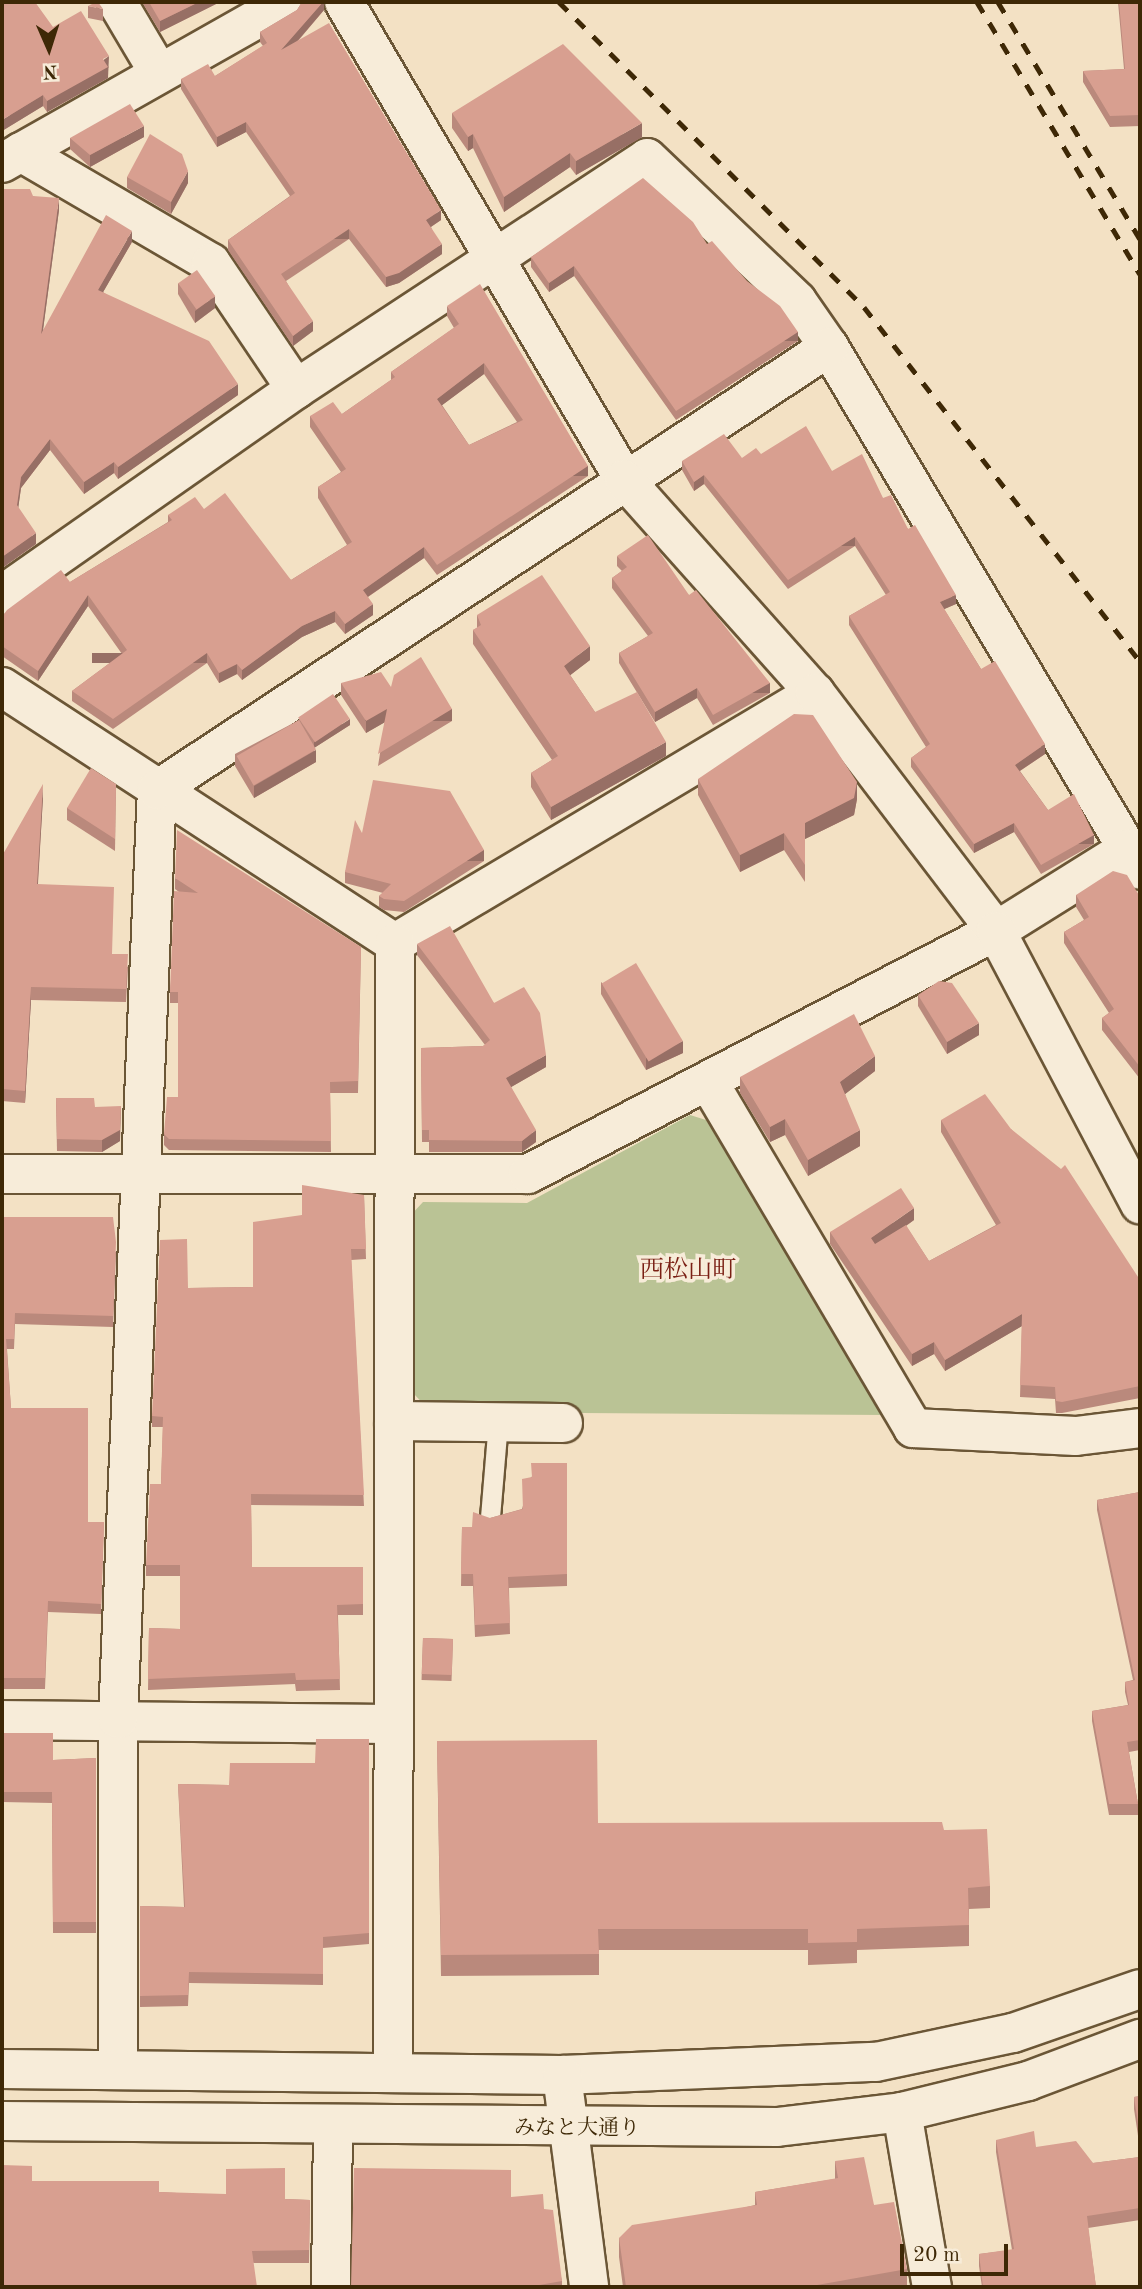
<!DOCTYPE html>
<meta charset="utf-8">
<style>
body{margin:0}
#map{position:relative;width:1142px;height:2289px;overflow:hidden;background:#f3e1c4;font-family:"Old Standard TT","Noto Serif JP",serif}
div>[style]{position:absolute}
.green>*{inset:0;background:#bac395}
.roads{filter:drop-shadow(2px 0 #6b5636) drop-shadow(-2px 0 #6b5636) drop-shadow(0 2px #6b5636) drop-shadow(0 -2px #6b5636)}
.lane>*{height:19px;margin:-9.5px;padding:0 9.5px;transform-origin:9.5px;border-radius:9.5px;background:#f7ecd9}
.street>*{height:38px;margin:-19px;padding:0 19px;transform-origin:19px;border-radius:19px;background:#f7ecd9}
.secondary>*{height:38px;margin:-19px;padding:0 19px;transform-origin:19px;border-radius:19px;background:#f7ecd9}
.rail>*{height:5px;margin-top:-2.5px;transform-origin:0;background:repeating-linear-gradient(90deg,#3e2806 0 12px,transparent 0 24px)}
.wall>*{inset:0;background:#ba897c;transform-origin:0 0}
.shaded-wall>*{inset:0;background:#976f65;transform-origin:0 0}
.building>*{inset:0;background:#d89f90;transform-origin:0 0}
span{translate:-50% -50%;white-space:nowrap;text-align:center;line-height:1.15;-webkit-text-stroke:7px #f7ecd9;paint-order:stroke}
.street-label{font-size:21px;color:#3e2806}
.quarter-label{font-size:24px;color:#7a1f14}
.frame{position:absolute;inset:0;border:4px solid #3e2806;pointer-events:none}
.north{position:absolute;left:14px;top:14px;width:70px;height:70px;-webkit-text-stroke:5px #f7ecd9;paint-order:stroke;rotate:177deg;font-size:19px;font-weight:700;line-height:28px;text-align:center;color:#3e2806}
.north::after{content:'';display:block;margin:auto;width:24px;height:32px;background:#3e2806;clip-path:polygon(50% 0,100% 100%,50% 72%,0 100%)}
.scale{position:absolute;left:900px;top:2244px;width:108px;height:32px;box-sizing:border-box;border:4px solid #3e2806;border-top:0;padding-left:9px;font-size:21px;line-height:24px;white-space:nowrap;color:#3e2806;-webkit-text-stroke:5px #f7ecd9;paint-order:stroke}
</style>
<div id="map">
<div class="green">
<div style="clip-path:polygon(690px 1115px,706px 1120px,887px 1415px,431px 1412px,414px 1394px,410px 1216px,423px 1202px,527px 1203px)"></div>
</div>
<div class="roads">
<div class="lane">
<div style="left:490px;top:1517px;width:95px;rotate:-85.2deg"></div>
</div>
<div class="street">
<div style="left:117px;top:2px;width:82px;rotate:59.4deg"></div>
<div style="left:21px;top:152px;width:220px;rotate:30.3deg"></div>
<div style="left:211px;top:263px;width:152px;rotate:56deg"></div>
<div style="left:2px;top:163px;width:326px;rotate:-29.5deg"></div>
<div style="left:2px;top:595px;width:359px;rotate:-35deg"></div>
<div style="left:296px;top:389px;width:420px;rotate:-33.3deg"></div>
<div style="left:647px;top:158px;width:207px;rotate:43.6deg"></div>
<div style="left:797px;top:301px;width:56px;rotate:55.2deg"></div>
<div style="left:829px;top:347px;width:608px;rotate:59.26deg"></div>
<div style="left:2px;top:687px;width:469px;rotate:33.1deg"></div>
<div style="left:395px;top:943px;width:489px;rotate:-30.8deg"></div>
<div style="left:708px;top:1081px;width:403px;rotate:59.4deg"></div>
<div style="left:913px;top:1428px;width:163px;rotate:2.8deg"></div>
<div style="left:1076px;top:1436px;width:64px;rotate:-7.1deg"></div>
<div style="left:2px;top:1174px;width:526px"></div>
<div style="left:528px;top:1174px;width:527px;rotate:-27.44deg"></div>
<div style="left:996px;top:931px;width:155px;rotate:-32deg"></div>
<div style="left:394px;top:1421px;width:169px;rotate:0.7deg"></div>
<div style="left:2px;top:1720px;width:392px;rotate:0.6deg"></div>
<div style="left:118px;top:2070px;width:351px;rotate:-90deg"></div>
<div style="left:118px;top:1719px;width:930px;rotate:-87.6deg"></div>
<div style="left:157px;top:790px;width:805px;rotate:-33.39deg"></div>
<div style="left:393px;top:2073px;width:1130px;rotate:-89.9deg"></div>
<div style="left:902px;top:2112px;width:178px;rotate:80.3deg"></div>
<div style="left:331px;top:2287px;width:162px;rotate:-89.3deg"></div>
</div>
<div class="secondary">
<div style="left:344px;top:2px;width:553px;rotate:59.59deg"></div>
<div style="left:624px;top:479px;width:287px;rotate:48.3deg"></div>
<div style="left:815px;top:693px;width:299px;rotate:52.7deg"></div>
<div style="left:996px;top:931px;width:309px;rotate:62.2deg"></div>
<div style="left:2px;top:2069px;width:560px;rotate:0.61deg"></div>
<div style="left:562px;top:2075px;width:314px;rotate:-2.4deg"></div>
<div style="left:876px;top:2062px;width:140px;rotate:-12deg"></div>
<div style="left:1013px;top:2033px;width:134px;rotate:-19.1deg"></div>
<div style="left:562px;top:2075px;width:214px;rotate:82.7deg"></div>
<div style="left:2px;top:2121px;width:775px;rotate:0.44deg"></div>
<div style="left:777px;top:2127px;width:126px;rotate:-6.8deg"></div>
<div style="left:902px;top:2112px;width:130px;rotate:-13.8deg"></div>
<div style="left:1028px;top:2081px;width:120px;rotate:-20.6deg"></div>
</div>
</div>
<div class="rail">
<div style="left:559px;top:2px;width:431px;rotate:45deg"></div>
<div style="left:864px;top:307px;width:449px;rotate:52.1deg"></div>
<div style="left:977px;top:2px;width:317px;rotate:59.1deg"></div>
<div style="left:998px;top:2px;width:276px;rotate:59.1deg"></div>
</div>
<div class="wall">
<div style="clip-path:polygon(142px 2px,220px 2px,160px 32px)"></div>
<div style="clip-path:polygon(302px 2px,324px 2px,324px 10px,298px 41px,441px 220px,431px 227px,442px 254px,399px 283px,386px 287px,349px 239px,286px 281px,313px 331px,293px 346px,228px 250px,228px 240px,290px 196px,246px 132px,217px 147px,181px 89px,181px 79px,215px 76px,263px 46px,260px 42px,260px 32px,297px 10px)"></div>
<div style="clip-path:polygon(1118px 2px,1140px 2px,1140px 126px,1110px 127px,1083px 82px,1083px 71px,1124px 69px)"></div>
<div style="clip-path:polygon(88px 6px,103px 9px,103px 21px,88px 18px)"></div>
<div style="clip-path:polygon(53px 27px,109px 67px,108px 68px,108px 78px,47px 112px,43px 106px,2px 131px)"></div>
<div style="clip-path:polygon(452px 113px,642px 137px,576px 175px,570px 167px,504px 212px,473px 148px,468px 151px,452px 128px)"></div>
<div style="clip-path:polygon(144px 137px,90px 167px,70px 149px,70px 138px)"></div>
<div style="clip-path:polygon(127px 177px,188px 183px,171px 214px,127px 188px)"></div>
<div style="clip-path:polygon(33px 196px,59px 210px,43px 330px,132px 242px,103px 292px,238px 395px,118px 479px,114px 473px,84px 494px,50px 450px,21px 488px,18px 508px,36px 544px,2px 568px,2px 209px)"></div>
<div style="clip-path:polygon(707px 244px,798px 341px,676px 420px,574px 276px,549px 292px,531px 267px,531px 257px)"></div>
<div style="clip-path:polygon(178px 283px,215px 308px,195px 323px,178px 294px)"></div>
<div style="clip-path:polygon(evenodd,447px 306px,588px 476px,437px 575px,424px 558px,368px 597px,373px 615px,345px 634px,335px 622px,302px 637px,242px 680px,237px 674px,219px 683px,207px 663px,113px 729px,72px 701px,72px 691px,122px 654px,88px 606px,38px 681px,2px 656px,2px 617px,70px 582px,168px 522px,168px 515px,204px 509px,291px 580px,347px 545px,318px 498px,318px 487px,341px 472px,310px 427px,310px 416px,342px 414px,391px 380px,391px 372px,454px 328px,447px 316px,447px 306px,484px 374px,517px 422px,469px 445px,442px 405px,484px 374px)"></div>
<div style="clip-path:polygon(761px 454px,832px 471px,883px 498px,908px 529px,956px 604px,944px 609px,981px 669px,1045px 754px,1020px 771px,1048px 810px,1094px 844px,1041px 874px,1014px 832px,974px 853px,911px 767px,911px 758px,926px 747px,849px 625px,849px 616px,886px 595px,855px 546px,788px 589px,704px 484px,694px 491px,682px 470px,682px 461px,742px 458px)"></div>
<div style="clip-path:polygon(617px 556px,689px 595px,770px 693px,713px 725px,697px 698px,655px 722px,619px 663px,619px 653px,648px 636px,612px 588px,612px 578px,622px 571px,617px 566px)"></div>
<div style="clip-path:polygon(477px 615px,590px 660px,570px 675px,595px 712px,666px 756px,551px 820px,531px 787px,531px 773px,552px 760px,473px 644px,473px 630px,477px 628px)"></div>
<div style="clip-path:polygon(341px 683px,391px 687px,452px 721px,378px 766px,385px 722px,366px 733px,341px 695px)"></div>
<div style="clip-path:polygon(299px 718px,350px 725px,314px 748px,316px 762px,254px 798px,235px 766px,235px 754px,299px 720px)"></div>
<div style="clip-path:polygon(698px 779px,857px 799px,854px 815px,805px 839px,805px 882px,784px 850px,740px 872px,698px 795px)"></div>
<div style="clip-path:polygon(116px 784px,115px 851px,67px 820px,67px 808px)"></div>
<div style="clip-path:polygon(43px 797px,38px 884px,112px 954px,128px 967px,126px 1002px,31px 1000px,25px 1103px,2px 1101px,2px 856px)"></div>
<div style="clip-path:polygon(362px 833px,484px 861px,404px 912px,384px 910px,379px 907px,379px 896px,383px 893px,345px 883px,345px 872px)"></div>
<div style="clip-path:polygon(175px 878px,361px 947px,358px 1093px,330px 1093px,331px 1152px,169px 1150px,164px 1145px,164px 1134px,178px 1097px,178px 1003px,170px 1003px,170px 992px,179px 892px,175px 889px)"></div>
<div style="clip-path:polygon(1076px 895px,1140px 897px,1140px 1079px,1102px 1030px,1102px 1018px,1109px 1013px,1064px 943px,1064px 932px,1084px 920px,1076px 907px)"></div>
<div style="clip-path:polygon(417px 944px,494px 1003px,546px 1067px,511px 1087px,536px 1142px,522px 1152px,429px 1152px,429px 1142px,422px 1142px,421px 1048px,483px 1046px,485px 1045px,417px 955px)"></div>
<div style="clip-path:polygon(601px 982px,683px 1053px,646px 1070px,601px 994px)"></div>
<div style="clip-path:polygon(918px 995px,979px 1035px,947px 1054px,918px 1006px)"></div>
<div style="clip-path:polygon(875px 1071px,845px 1094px,860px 1146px,808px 1176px,785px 1135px,770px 1142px,740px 1093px,740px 1077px)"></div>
<div style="clip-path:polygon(56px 1098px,95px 1107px,120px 1141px,102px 1152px,57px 1151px)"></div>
<div style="clip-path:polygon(941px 1120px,1011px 1129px,1140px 1280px,1140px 1398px,1062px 1413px,1056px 1413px,1055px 1399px,1020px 1397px,1022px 1326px,945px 1371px,934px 1354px,912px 1366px,830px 1244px,830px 1232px,914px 1220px,906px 1226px,929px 1261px,996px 1225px,941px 1132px)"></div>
<div style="clip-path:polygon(364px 1195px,366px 1259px,351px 1260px,364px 1506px,251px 1505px,252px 1567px,363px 1567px,363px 1615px,338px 1615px,340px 1690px,296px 1691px,295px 1684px,148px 1690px,149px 1628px,180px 1629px,180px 1576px,146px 1576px,146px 1565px,161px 1484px,163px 1427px,152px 1427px,152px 1416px,188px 1288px,253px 1287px,302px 1215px)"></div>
<div style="clip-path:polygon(2px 1217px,116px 1252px,113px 1327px,15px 1324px,14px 1349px,7px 1349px,11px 1408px,88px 1522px,104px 1522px,101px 1614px,48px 1612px,45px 1689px,2px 1689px)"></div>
<div style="clip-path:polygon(567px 1463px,567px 1586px,509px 1588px,510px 1634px,475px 1637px,473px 1586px,461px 1586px,462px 1527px,472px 1527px,490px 1518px,522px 1509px,531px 1477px)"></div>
<div style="clip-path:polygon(1140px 1492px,1140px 1750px,1129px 1752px,1138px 1804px,1138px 1815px,1109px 1815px,1092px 1721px,1092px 1711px,1128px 1705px,1125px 1692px,1125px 1682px,1133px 1680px,1097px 1510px,1097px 1500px)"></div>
<div style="left:423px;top:1638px;width:30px;height:42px;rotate:2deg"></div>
<div style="clip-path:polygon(2px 1733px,53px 1760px,96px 1758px,96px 1933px,53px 1933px,52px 1803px,2px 1802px)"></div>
<div style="clip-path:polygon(369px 1739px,369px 1944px,323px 1948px,323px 1985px,189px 1983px,188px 2006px,140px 2007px,140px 1906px,184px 1907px,178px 1784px,229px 1785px,315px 1763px)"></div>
<div style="clip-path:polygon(437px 1741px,598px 1823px,944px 1830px,990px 1886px,990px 1908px,969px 1909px,969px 1946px,857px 1950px,857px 1963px,808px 1965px,808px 1950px,599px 1950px,599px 1975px,441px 1976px)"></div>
<div style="clip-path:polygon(1140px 2096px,1140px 2149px,1134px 2109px,1134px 2097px)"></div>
<div style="clip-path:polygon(996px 2140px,1036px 2147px,1093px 2163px,1140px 2157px,1140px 2220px,1088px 2228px,1096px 2287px,982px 2287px,979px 2266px,979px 2254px,1012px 2250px,996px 2152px)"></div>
<div style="clip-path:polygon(835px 2161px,874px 2205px,907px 2269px,907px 2287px,623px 2287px,619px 2257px,619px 2238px,755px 2205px,755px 2192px,835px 2179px)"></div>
<div style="clip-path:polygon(32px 2181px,159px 2192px,285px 2199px,310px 2200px,309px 2263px,254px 2263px)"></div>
<div style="clip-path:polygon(511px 2197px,544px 2209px,562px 2281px,562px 2287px,351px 2287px)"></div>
</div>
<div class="shaded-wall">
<div style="clip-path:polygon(199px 2px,220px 2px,160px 32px,160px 21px)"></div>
<div style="clip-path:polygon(323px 2px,324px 2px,324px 10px,281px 60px,281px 50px)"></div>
<div style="clip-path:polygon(109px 56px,108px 78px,47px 112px,47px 101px)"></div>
<div style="clip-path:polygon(43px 95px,43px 106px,2px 131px,2px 120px)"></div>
<div style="clip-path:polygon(246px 122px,246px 132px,217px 147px,217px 137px)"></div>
<div style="clip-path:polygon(642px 123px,642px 137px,576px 175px,576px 161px)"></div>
<div style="clip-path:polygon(144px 126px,144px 137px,90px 167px,90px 155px)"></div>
<div style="clip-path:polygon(473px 134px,473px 148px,468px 151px,468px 137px)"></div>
<div style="clip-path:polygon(570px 153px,570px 167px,504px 212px,504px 197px)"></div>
<div style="clip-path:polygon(188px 171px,188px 183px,171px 214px,171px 202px)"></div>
<div style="clip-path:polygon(59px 198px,59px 210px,41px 345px,41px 334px)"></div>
<div style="clip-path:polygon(441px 210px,441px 220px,426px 230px,426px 220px)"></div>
<div style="left:349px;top:229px;width:10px;height:82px;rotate:90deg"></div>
<div style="clip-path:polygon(132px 231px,132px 242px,98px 301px,98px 290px)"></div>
<div style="clip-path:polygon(442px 244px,442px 254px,399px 283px,386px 287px,386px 277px)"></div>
<div style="clip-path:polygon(574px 266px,574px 276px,549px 292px,549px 283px)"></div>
<div style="clip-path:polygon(215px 296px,215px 308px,195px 323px,195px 311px)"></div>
<div style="clip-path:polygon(313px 321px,313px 331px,293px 346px,293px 336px)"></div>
<div style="left:798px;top:332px;width:9px;height:145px;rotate:90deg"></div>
<div style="clip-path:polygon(484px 363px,484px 374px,437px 409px,437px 399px)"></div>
<div style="clip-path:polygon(238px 384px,238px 395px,118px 479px,118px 467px)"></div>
<div style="clip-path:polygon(50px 439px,50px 450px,21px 488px,17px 517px,17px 505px,21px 477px)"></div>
<div style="clip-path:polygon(114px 462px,114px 473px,84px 494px,84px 482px)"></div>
<div style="left:588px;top:466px;width:10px;height:181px;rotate:90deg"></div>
<div style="clip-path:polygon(704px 475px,704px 484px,694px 491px,694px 482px)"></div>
<div style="clip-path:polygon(36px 533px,36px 544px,2px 568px,2px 557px)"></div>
<div style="left:855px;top:537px;width:9px;height:80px;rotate:90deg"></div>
<div style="clip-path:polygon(424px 547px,424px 558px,363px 600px,363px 590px)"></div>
<div style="clip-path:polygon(88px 595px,88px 606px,38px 681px,38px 671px)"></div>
<div style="clip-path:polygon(956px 595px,956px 604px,940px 611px,940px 602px)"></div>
<div style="clip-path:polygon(373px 604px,373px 615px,345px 634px,345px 624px)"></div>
<div style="clip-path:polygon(335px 611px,335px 622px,302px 637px,242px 680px,242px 670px,302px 626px)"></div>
<div style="clip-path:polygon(590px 646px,590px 660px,564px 680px,564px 666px)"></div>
<div style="left:207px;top:653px;width:10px;height:115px;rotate:90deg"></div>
<div style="clip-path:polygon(237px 664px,237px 674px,219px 683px,219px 673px)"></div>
<div style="left:770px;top:683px;width:10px;height:65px;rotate:90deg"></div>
<div style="clip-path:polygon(697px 688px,697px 698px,655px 722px,655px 712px)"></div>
<div style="clip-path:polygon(387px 709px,387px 721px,366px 733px,366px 721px)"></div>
<div style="left:452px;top:709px;width:12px;height:87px;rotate:90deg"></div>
<div style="clip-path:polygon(350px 719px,350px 725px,314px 748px,314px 742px)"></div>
<div style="clip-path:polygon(666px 742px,666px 756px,551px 820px,551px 807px)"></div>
<div style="clip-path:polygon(1045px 744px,1045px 754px,1015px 774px,1015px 765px)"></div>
<div style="clip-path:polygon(316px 750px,316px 762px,254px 798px,254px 786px)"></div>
<div style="clip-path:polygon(857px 782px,857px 799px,854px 815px,805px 839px,805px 882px,805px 823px)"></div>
<div style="clip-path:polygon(43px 784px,43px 797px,37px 896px,37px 884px)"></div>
<div style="clip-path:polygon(1014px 823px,1014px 832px,974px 853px,974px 844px)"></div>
<div style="clip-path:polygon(784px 833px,784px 850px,740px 872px,740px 855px)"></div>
<div style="left:1094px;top:835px;width:9px;height:61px;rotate:90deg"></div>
<div style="left:484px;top:850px;width:11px;height:95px;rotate:90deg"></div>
<div style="clip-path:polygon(31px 987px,31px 1000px,25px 1103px,25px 1091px)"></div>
<div style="clip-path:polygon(979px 1023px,979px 1035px,947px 1054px,947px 1042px)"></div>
<div style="clip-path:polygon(683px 1041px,683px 1053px,646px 1070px,646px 1058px)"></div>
<div style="clip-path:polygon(546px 1055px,546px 1067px,506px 1090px,506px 1078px)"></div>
<div style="clip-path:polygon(875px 1056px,875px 1071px,840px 1098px,840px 1082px)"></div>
<div style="clip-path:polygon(121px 1106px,120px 1141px,102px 1152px,102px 1140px)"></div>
<div style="clip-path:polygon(785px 1119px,785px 1135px,770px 1142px,770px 1127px)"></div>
<div style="clip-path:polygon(536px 1130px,536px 1142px,522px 1152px,522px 1141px)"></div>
<div style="clip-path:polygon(860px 1130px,860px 1146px,808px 1176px,808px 1160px)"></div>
<div style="clip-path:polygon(914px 1208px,914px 1220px,871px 1250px,871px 1238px)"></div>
<div style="clip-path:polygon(1022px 1314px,1022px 1326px,945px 1371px,945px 1360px)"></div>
<div style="clip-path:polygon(934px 1342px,934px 1354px,912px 1366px,912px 1354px)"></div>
</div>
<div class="building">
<div style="clip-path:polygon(2px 2px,35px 2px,53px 27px,81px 11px,109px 56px,103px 59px,108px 67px,47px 101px,43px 95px,2px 120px)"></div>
<div style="clip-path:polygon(96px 2px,98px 2px,103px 9px,88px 6px)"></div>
<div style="clip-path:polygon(149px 2px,199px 2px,160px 21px)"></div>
<div style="clip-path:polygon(302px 2px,323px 2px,281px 50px,329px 23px,441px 210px,426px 220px,442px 244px,399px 273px,386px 277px,349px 229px,281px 274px,313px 321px,293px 336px,228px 240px,295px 193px,246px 122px,217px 137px,181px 79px,208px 64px,215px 76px,267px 43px,260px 32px,297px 10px)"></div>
<div style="clip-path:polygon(1119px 2px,1140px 2px,1140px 115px,1110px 116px,1083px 71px,1125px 69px)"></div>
<div style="clip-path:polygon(563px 44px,642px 123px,576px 161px,570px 153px,504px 197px,473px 134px,468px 137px,452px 113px)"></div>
<div style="clip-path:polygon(130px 104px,144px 126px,90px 155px,70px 138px)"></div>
<div style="clip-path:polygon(150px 134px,182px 154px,188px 171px,171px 202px,127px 177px)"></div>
<div style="clip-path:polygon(643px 178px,693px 222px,707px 244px,712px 241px,747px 281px,780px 306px,798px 332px,676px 411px,574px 266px,549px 283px,531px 257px)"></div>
<div style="clip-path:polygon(4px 189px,30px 189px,33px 196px,59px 198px,41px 334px,106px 215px,132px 231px,98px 290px,209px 341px,238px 384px,118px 467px,114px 462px,84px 482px,50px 439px,21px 477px,17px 505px,36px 533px,2px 557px,2px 209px)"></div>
<div style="left:197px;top:270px;width:32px;height:23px;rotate:55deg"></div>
<div style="clip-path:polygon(evenodd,480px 284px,588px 466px,437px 565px,424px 547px,363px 590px,373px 604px,345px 624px,335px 611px,302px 626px,242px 670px,237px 664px,219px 673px,207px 653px,113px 719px,72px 691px,127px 650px,88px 595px,38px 671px,2px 646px,2px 617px,7px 610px,61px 570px,70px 582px,172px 520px,168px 515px,195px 497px,204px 509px,225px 493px,291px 580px,352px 542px,318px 487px,346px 469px,310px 416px,333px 402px,342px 414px,395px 377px,391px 372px,459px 324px,447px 306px,480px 284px,484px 363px,523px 420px,469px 445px,437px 399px,484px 363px)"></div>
<div style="clip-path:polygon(806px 426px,832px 471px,862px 454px,883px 498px,891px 495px,908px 529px,915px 525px,956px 595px,940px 602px,981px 669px,995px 661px,1045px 744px,1015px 765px,1048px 810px,1074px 794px,1094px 835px,1041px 865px,1014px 823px,974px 844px,911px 758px,930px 744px,849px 616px,890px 592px,855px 537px,788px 580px,704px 475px,694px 482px,682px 461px,724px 434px,742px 458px,756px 448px,761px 454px)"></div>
<div style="clip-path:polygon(648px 535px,689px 595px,696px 590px,770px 683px,713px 715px,697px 688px,655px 712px,619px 653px,653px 633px,612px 578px,627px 567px,617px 556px)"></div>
<div style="clip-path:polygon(542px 575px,590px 646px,564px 666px,595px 712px,637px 692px,666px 742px,551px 807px,531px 773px,558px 756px,473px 630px,481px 625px,477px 615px)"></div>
<div style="clip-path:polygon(421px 657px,452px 709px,378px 754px,387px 709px,366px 721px,341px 683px,381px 672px,391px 687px,394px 675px)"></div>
<div style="left:333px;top:694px;width:30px;height:42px;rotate:56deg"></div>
<div style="clip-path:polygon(794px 714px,813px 715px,857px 782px,854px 798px,805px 823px,805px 865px,784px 833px,740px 855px,698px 779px)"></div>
<div style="left:299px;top:720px;width:34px;height:72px;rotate:60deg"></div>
<div style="clip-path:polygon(91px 768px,116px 784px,115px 839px,67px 808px)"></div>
<div style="clip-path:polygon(373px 780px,450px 791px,484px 850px,404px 901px,384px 899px,379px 896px,391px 884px,345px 872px,355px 820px,362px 833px)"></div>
<div style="clip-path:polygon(43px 784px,37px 884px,114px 887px,112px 954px,128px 954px,126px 989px,31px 987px,25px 1091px,2px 1089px,2px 856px)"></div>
<div style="clip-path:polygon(177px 830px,361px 947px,358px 1081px,330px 1082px,331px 1141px,169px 1139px,164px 1134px,167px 1097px,178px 1097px,178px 992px,170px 992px,174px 891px,198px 893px,175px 878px)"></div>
<div style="clip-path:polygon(1113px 871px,1127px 875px,1140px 897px,1140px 1067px,1102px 1018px,1114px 1009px,1064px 932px,1089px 917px,1076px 895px)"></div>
<div style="clip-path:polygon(450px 926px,494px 1003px,524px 987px,540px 1013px,546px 1055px,506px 1078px,536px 1130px,522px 1141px,429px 1140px,429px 1130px,422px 1130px,421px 1048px,483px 1046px,490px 1040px,417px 944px)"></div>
<div style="left:636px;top:963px;width:91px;height:40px;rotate:59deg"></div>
<div style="clip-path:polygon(939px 981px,952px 983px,979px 1023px,947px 1042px,918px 995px)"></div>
<div style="clip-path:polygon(854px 1014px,875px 1056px,840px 1082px,860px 1130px,808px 1160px,785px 1119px,770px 1127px,740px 1077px)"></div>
<div style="clip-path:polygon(985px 1094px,1011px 1129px,1061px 1169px,1065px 1165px,1140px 1280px,1140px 1386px,1062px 1402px,1056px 1401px,1055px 1387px,1020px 1385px,1022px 1314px,945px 1360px,934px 1342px,912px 1354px,830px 1232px,901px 1188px,914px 1208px,871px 1238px,875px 1244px,906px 1225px,929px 1261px,1001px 1223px,941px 1120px)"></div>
<div style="clip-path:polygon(56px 1098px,94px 1098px,95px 1107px,121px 1106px,120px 1130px,102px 1140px,57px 1139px)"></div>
<div style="clip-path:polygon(302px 1185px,364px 1195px,366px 1249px,351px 1249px,364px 1495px,251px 1494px,252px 1567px,363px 1567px,363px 1604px,337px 1605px,340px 1679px,296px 1680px,295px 1673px,148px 1679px,149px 1628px,180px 1629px,180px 1565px,146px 1565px,150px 1484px,161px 1484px,163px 1417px,152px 1416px,160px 1240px,187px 1239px,188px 1288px,253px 1287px,253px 1222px,302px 1215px)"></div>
<div style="clip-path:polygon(2px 1217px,113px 1217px,116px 1242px,113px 1316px,15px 1313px,14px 1339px,6px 1339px,11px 1408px,88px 1408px,88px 1522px,104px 1522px,101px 1604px,48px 1601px,45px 1678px,2px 1678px)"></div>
<div style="clip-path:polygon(531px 1463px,567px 1463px,567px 1574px,508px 1577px,510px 1623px,475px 1625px,473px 1574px,461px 1574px,462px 1527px,472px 1527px,473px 1512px,490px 1518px,523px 1509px,522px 1479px,532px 1477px)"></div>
<div style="clip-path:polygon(1140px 1492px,1140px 1740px,1127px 1742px,1138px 1804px,1109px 1804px,1092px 1711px,1129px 1705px,1125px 1682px,1135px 1680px,1097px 1500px)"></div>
<div style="left:423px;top:1638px;width:30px;height:36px;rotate:2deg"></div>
<div style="clip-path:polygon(2px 1733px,53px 1733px,53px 1760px,96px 1758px,96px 1922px,53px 1922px,52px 1792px,2px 1792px)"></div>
<div style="clip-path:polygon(316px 1739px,369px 1739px,369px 1933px,323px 1937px,323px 1974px,189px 1972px,188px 1995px,140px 1996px,140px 1906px,185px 1907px,178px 1784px,229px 1785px,230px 1763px,315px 1763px)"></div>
<div style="clip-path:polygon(597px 1740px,598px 1823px,942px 1822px,944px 1830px,987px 1829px,990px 1886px,968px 1888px,969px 1925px,857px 1929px,857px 1942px,808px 1943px,808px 1929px,598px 1929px,599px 1954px,441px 1955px,437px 1741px)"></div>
<div style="clip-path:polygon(1140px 2096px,1140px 2137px,1134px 2097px)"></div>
<div style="clip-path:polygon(1034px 2131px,1036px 2147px,1076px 2141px,1093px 2163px,1140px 2157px,1140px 2208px,1087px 2216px,1096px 2287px,983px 2287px,979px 2254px,1014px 2249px,996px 2140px)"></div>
<div style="clip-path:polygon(864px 2157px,874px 2205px,894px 2202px,907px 2269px,806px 2287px,626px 2287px,619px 2238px,632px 2225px,757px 2205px,755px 2192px,838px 2178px,835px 2161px)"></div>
<div style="clip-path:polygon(2px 2165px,32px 2166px,32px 2181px,159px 2181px,159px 2192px,226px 2194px,226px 2169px,285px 2168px,285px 2199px,310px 2200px,309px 2250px,252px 2251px,257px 2287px,2px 2287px)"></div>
<div style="clip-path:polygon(354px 2168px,511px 2170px,511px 2197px,543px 2194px,544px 2209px,553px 2210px,562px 2281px,528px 2287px,351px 2287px)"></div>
</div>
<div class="street-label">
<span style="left:577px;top:2129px">みなと大通り</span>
</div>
<div class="quarter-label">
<span style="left:688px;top:1272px">西松山町</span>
</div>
<div class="frame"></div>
<div class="north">N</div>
<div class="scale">20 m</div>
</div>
